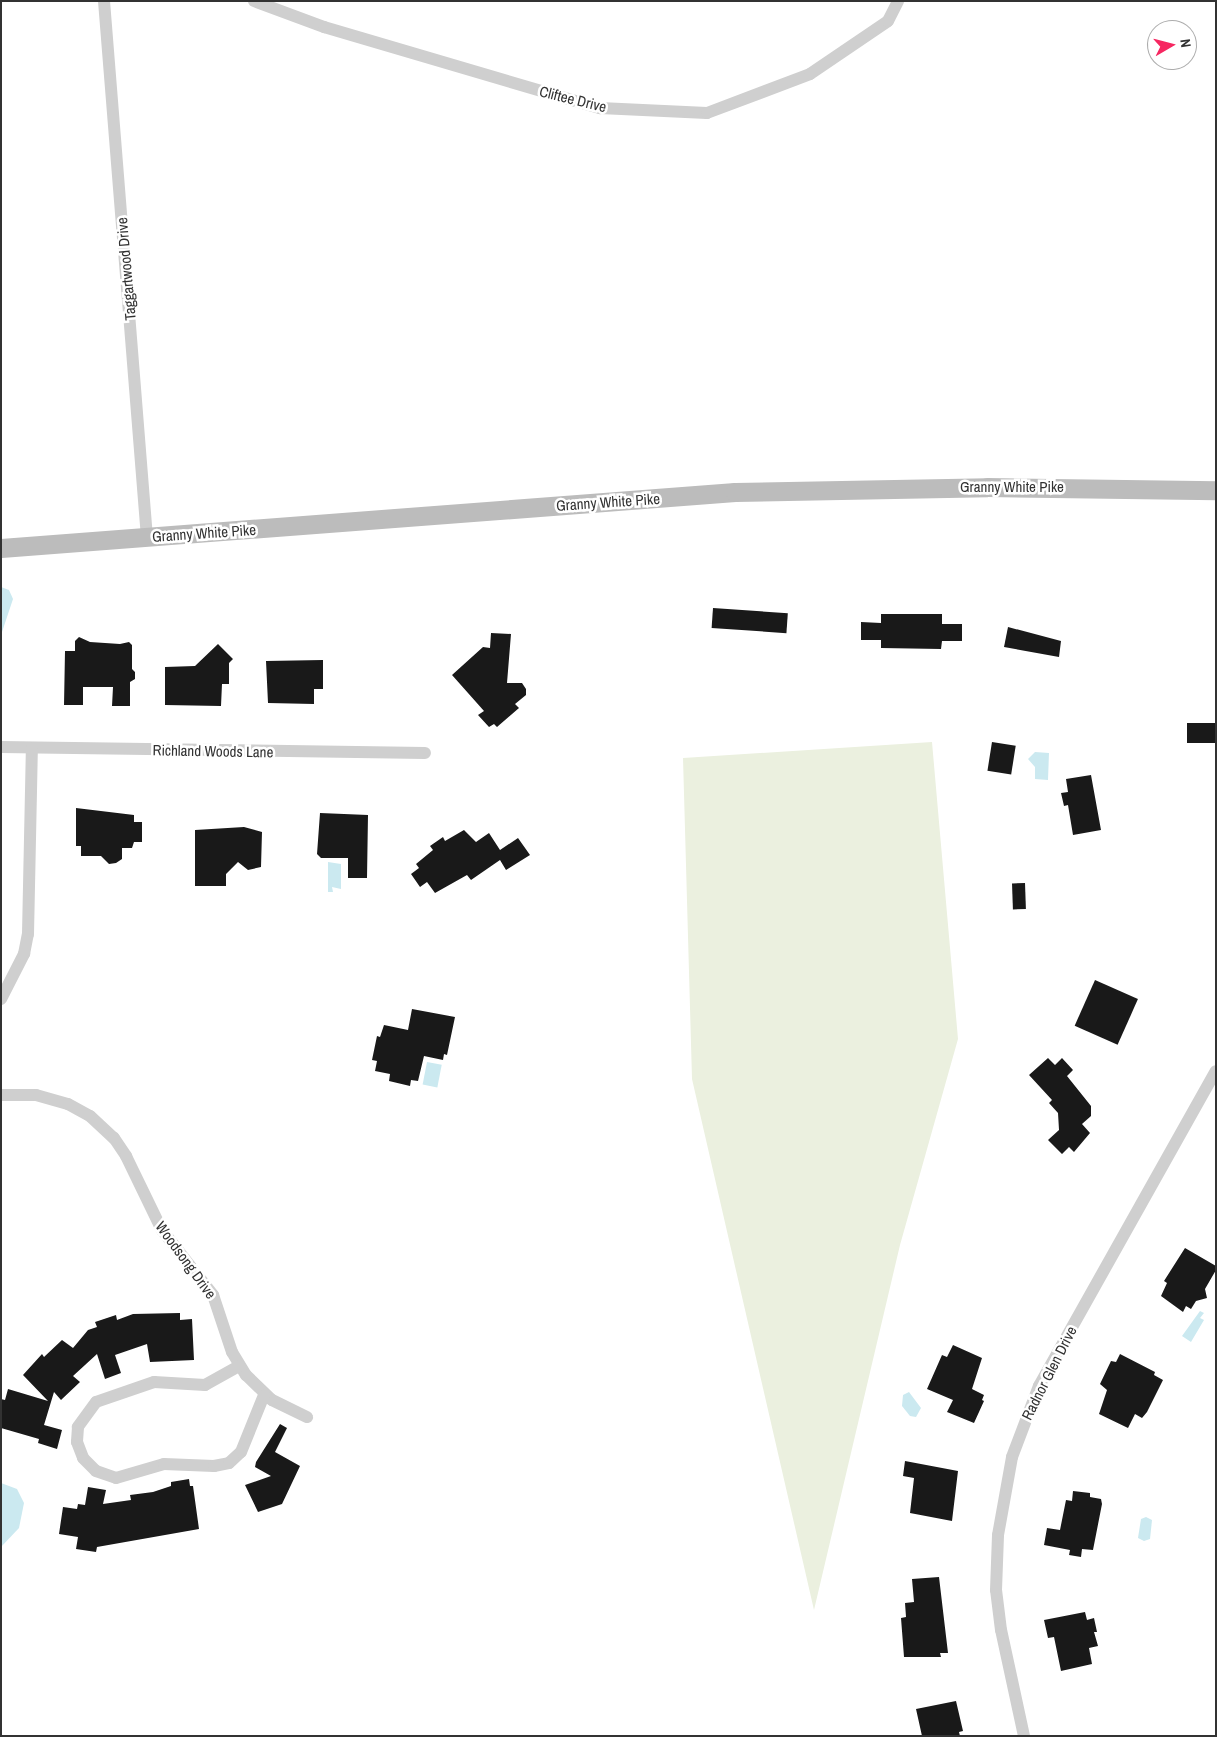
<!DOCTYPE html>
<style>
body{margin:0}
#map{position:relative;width:1217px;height:1737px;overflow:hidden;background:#fff;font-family:"Archivo Narrow",sans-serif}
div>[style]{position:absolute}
.green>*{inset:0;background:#ebf0df}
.water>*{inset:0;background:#cbe9f0;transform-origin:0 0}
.building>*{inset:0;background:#191919;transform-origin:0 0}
.minor>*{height:12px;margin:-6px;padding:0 6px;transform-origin:6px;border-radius:6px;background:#cfcfcf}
.secondary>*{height:19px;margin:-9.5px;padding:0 9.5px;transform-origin:9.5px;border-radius:9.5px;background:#bcbcbc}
span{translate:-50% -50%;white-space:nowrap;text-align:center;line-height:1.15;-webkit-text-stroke:5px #fff;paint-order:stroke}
.street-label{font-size:15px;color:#323232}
.frame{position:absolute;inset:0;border:2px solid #323232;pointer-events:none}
.north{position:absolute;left:1147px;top:20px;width:50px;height:50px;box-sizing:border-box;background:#fff;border:1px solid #adadad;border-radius:50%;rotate:82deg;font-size:14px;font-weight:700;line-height:20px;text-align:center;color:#323232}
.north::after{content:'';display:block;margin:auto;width:18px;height:22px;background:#f62761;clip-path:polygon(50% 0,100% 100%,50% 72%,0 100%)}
</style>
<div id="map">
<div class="green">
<div style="clip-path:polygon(932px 742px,958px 1039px,900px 1245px,814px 1610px,692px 1079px,683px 758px)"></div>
</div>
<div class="water">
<div style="clip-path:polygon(1px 587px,9px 590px,13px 599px,1px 635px)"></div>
<div style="clip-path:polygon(1035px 752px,1049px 753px,1048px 780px,1035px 779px,1035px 767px,1028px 759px)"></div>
<div style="clip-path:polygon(328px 862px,341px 864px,341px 889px,332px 887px,333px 892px,328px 892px)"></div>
<div style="left:427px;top:1062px;width:15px;height:23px;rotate:11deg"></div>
<div style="clip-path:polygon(1200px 1311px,1204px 1313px,1200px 1318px,1204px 1320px,1191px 1342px,1182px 1336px)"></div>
<div style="clip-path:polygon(909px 1392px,921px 1408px,916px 1417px,910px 1416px,902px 1406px,903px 1395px)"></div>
<div style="clip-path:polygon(1px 1483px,17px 1489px,24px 1503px,19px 1528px,1px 1547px)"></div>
<div style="clip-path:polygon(1146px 1517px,1152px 1520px,1150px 1539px,1144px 1541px,1138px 1538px,1141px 1519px)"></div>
</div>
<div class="building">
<div style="left:713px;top:608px;width:75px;height:20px;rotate:4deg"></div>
<div style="clip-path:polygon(881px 614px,942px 614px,942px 624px,962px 624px,962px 641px,942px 641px,941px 649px,881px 648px,881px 640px,861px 640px,861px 622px,881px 623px)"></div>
<div style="clip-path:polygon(1008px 627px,1061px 641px,1059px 657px,1004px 647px)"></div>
<div style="clip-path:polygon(491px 633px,511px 634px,507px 683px,522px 683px,526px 689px,526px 695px,515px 704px,519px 708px,497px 727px,494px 724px,489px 727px,478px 715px,484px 711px,452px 675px,483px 647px,490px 648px)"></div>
<div style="clip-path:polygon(79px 637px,90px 642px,120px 644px,129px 642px,132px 645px,132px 669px,135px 672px,135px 679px,130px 682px,130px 706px,112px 706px,113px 687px,83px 687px,83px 705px,64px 705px,65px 651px,75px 651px,75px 641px)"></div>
<div style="clip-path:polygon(218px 644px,233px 659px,229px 663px,229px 684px,222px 684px,221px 706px,165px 705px,165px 667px,195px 666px)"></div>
<div style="clip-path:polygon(323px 660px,323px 689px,314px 689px,314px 704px,268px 703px,266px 661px)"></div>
<div style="left:1187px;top:723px;width:29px;height:20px"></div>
<div style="left:992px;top:742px;width:24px;height:29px;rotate:9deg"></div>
<div style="clip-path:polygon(1091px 775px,1101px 830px,1073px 835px,1068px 805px,1064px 806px,1061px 793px,1068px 792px,1066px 779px)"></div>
<div style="clip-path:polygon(76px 808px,134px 815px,134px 822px,142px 822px,142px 842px,134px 842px,132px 848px,122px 848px,122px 859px,116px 863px,109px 864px,101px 856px,81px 856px,81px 846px,76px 846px)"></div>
<div style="clip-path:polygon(320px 813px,368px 815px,367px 878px,348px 878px,348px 858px,321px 858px,317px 854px)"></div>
<div style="clip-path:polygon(244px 827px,262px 832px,261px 867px,248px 870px,238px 862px,226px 874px,226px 886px,195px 886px,195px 830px)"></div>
<div style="clip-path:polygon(464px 830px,476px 842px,489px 833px,500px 850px,518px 838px,530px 855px,506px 870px,500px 860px,471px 880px,467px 875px,435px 893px,427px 882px,420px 887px,411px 874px,419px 868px,416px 864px,433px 850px,430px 846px,443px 837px,445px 841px)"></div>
<div style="left:1025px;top:883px;width:26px;height:13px;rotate:88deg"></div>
<div style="left:1095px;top:980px;width:47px;height:50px;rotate:24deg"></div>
<div style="clip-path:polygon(412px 1009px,455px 1017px,447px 1055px,444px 1054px,443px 1060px,424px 1056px,418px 1081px,411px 1080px,410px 1086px,389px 1081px,390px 1074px,375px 1071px,377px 1061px,372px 1060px,377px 1036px,380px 1037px,384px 1025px,408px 1030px)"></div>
<div style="clip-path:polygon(1048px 1058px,1055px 1065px,1062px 1058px,1073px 1070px,1067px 1076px,1091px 1106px,1091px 1116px,1082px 1124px,1090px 1133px,1074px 1152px,1069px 1147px,1062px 1154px,1048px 1140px,1059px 1130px,1058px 1113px,1049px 1103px,1052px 1100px,1029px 1075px)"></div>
<div style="clip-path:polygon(1185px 1248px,1216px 1266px,1216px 1270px,1205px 1289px,1207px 1298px,1196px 1301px,1191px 1309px,1186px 1306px,1183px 1312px,1161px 1296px,1167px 1283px,1164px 1281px)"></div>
<div style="clip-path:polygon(180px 1313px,180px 1320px,192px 1319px,194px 1360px,150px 1362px,147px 1344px,115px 1355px,121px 1373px,105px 1379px,97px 1354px,73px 1376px,80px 1382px,61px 1400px,54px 1392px,44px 1425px,62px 1430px,57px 1449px,38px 1443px,39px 1439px,1px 1428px,1px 1399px,5px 1400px,8px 1389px,48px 1401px,23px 1375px,42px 1354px,44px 1357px,62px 1340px,73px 1348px,88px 1330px,97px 1327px,95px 1322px,116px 1315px,117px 1320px,133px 1314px)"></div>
<div style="clip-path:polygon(953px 1345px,982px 1358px,972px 1389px,984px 1395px,982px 1400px,984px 1401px,974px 1423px,947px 1412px,953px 1400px,927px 1389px,942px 1355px,947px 1357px)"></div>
<div style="clip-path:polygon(1120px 1354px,1155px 1372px,1154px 1375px,1163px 1380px,1147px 1412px,1142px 1418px,1135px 1414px,1128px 1428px,1099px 1414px,1107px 1390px,1100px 1384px,1111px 1361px,1116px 1362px)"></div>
<div style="clip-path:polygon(280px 1424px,287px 1428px,275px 1452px,300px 1466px,282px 1504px,258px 1512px,245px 1485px,271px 1476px,255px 1467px,256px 1462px)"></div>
<div style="clip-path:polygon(905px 1461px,958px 1471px,952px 1521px,910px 1513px,914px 1478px,903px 1476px)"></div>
<div style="clip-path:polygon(189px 1479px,190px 1486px,193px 1486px,199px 1529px,97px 1547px,96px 1552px,76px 1549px,78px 1537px,59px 1534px,63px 1507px,77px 1509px,78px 1504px,85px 1505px,88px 1487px,106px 1490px,103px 1504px,131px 1500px,130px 1495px,153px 1492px,171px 1486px,171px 1482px)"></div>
<div style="clip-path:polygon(1073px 1491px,1090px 1493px,1090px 1497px,1101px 1499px,1102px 1504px,1093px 1550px,1082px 1549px,1081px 1557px,1069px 1555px,1070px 1550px,1044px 1545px,1047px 1528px,1060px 1530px,1066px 1500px,1072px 1501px)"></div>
<div style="clip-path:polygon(939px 1577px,948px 1653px,940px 1653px,941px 1657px,904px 1657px,901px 1618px,906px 1617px,905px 1603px,914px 1602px,912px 1579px)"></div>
<div style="clip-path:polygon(1085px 1612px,1087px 1620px,1094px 1618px,1097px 1632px,1094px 1632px,1098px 1646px,1089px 1648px,1092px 1664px,1061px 1671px,1054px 1637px,1048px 1638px,1044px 1620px)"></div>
<div style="clip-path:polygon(956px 1701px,963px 1731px,959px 1732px,960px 1736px,922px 1736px,916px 1709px)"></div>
</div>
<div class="minor">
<div style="left:104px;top:1px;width:539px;rotate:85.42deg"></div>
<div style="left:254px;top:1px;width:75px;rotate:20.4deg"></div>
<div style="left:324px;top:27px;width:288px;rotate:16.4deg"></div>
<div style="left:600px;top:108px;width:107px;rotate:2.7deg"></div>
<div style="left:707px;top:113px;width:110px;rotate:-20.7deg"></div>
<div style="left:810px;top:74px;width:94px;rotate:-34.2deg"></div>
<div style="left:888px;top:21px;width:22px;rotate:-63deg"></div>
<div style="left:1px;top:747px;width:424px;rotate:0.8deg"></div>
<div style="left:1px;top:999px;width:51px;rotate:-62.9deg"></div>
<div style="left:24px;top:954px;width:20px;rotate:-79deg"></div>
<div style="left:28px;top:934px;width:186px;rotate:-88.8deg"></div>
<div style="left:1px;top:1095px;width:35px"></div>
<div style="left:36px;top:1095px;width:33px;rotate:16deg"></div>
<div style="left:68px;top:1104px;width:25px;rotate:29deg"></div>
<div style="left:90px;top:1116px;width:33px;rotate:43deg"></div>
<div style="left:114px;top:1138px;width:22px;rotate:56deg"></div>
<div style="left:126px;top:1156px;width:82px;rotate:64.1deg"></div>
<div style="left:162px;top:1230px;width:83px;rotate:51.9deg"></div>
<div style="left:213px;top:1295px;width:60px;rotate:71.6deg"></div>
<div style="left:232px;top:1352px;width:27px;rotate:59deg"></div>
<div style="left:246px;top:1375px;width:36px;rotate:44deg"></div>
<div style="left:272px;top:1400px;width:39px;rotate:26deg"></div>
<div style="left:239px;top:1366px;width:39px;rotate:151deg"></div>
<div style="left:205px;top:1385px;width:51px;rotate:-176.6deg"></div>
<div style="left:154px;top:1382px;width:61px;rotate:161deg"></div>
<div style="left:96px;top:1402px;width:31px;rotate:126deg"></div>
<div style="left:78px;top:1427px;width:15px;rotate:94deg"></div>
<div style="left:77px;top:1442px;width:17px;rotate:69deg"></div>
<div style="left:83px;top:1458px;width:18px;rotate:45deg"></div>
<div style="left:96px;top:1471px;width:21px;rotate:19deg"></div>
<div style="left:116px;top:1478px;width:50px;rotate:-16.3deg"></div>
<div style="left:164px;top:1464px;width:50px;rotate:2.3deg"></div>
<div style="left:214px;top:1466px;width:15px;rotate:-11deg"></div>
<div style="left:229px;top:1463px;width:16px;rotate:-43deg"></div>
<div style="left:241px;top:1452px;width:61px;rotate:-68deg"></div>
<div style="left:1024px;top:1736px;width:108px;rotate:-102.2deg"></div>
<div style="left:1001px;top:1630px;width:40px;rotate:-97.1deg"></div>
<div style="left:996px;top:1590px;width:55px;rotate:-87.9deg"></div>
<div style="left:998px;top:1535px;width:79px;rotate:-79.8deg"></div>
<div style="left:1012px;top:1457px;width:76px;rotate:-69.2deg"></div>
<div style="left:1039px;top:1386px;width:361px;rotate:-60.7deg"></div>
</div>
<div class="secondary">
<div style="left:1px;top:548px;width:736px;rotate:-4.36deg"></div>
<div style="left:735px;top:492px;width:252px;rotate:-1.1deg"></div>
<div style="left:987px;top:487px;width:229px;rotate:0.8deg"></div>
</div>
<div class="street-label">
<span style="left:573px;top:99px;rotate:14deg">Cliftee Drive</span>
<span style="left:126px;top:269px;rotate:-95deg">Taggartwood Drive</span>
<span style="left:1012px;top:487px">Granny White Pike</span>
<span style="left:608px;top:502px;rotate:-4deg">Granny White Pike</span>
<span style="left:204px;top:533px;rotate:-4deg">Granny White Pike</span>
<span style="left:213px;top:751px;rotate:1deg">Richland Woods Lane</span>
<span style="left:186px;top:1260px;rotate:54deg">Woodsong Drive</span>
<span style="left:1049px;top:1373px;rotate:-63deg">Radnor Glen Drive</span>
</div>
<div class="frame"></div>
<div class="north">N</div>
</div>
